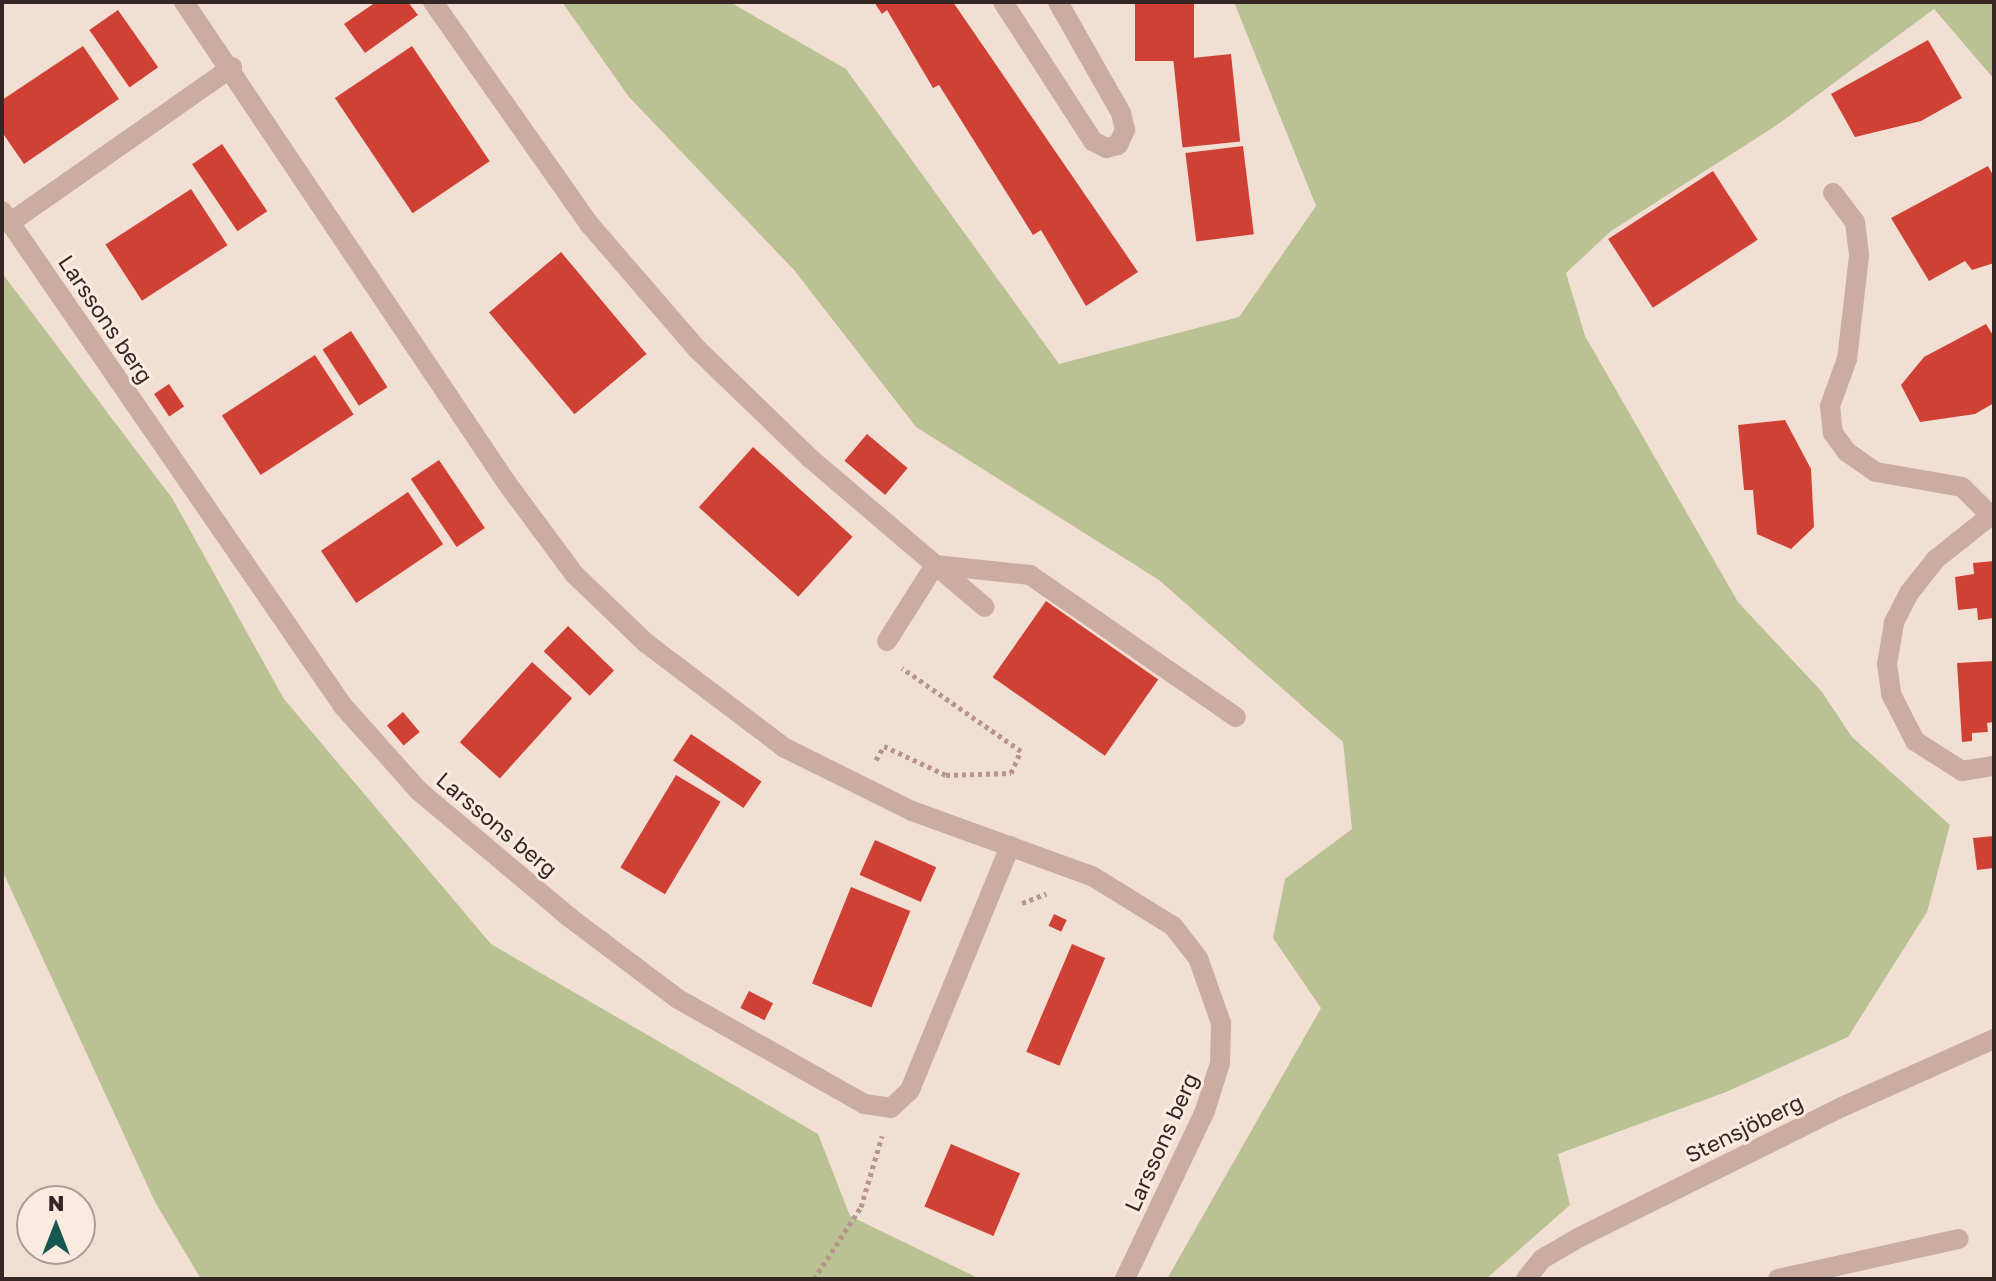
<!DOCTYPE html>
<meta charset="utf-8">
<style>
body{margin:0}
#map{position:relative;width:1996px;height:1281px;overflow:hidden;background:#f2dfd4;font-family:"Golos Text",sans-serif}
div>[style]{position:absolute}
.green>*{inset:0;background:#bac294}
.building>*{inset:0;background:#cf4035;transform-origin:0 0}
.path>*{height:5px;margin-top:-2.5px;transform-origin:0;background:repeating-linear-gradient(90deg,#b6968a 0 4px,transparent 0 8px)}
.minor>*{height:20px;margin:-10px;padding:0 10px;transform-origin:10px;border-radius:10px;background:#cbaca0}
span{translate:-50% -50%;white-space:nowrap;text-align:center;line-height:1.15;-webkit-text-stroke:6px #faeae0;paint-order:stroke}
.street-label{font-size:22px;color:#342624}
.frame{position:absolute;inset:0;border:4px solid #342624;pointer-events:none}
.north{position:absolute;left:16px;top:1185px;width:80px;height:80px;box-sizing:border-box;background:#faeae0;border:2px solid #ab9c95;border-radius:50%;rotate:0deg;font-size:22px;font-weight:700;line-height:32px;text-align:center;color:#342624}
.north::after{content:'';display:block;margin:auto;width:28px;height:36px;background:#175851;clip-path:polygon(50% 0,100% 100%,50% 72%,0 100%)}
</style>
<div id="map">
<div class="green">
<div style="clip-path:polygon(562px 2px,730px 2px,846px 69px,1059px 364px,1239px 317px,1316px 206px,1234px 2px,1994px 2px,1994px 79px,1934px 9px,1777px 125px,1611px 231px,1566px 273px,1585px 336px,1738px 602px,1822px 692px,1852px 737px,1950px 825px,1927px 912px,1848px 1037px,1726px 1092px,1558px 1154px,1570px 1205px,1486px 1279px,1167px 1279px,1321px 1008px,1273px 938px,1285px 879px,1352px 829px,1343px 742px,1159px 580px,916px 427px,794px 270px,629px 97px)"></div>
<div style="clip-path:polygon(2px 273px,172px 498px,284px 699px,491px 944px,818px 1134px,850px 1216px,980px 1279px,201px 1279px,155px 1202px,2px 870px)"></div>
</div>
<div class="building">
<div style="clip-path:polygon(376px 2px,408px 2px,418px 15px,365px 53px,344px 24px)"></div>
<div style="clip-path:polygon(874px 2px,953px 2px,1138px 272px,1086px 306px,1041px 230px,1033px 235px,939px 85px,933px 88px,887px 10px,882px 14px)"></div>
<div style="left:1135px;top:2px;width:59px;height:59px"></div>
<div style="left:118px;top:10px;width:70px;height:35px;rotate:55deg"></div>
<div style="clip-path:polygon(1928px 40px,1962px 98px,1921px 121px,1855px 137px,1831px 94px)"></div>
<div style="clip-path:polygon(83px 46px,119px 99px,24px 164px,2px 132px,2px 100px)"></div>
<div style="left:412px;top:46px;width:139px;height:93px;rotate:56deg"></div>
<div style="left:1231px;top:54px;width:88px;height:58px;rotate:84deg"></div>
<div style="left:222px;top:144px;width:81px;height:36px;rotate:56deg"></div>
<div style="left:1243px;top:146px;width:89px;height:58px;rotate:83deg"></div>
<div style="clip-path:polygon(1988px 166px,1994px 177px,1994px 263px,1972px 270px,1965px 261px,1929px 281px,1891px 218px)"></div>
<div style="left:1713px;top:171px;width:82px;height:125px;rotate:57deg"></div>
<div style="left:191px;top:189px;width:67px;height:102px;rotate:57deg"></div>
<div style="left:561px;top:252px;width:133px;height:94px;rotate:50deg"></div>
<div style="clip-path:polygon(1986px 324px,1994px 337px,1994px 403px,1975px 414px,1920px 422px,1901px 385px,1924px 357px)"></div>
<div style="left:351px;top:331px;width:67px;height:34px;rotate:57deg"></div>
<div style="left:315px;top:355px;width:71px;height:111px;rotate:57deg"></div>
<div style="left:169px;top:384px;width:27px;height:18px;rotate:56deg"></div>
<div style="clip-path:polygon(1785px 420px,1811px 469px,1814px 527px,1791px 549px,1757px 534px,1753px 490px,1744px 490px,1738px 425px)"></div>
<div style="left:867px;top:434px;width:53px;height:35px;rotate:40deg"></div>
<div style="left:753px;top:447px;width:134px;height:81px;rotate:42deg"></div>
<div style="left:439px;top:460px;width:82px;height:34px;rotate:56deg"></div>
<div style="left:408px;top:492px;width:63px;height:105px;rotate:56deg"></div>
<div style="clip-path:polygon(1994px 561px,1994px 618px,1978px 620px,1977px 608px,1958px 610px,1955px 577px,1974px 574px,1973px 563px)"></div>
<div style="left:1046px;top:601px;width:137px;height:93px;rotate:35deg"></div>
<div style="left:568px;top:626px;width:64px;height:35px;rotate:44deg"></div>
<div style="clip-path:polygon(1994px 661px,1994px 722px,1987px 723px,1988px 732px,1972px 733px,1972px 741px,1962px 742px,1957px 663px)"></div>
<div style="left:532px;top:662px;width:54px;height:108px;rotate:42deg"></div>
<div style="left:403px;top:712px;width:26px;height:21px;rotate:50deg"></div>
<div style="left:691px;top:734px;width:85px;height:32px;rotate:34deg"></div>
<div style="left:676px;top:775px;width:52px;height:108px;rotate:31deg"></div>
<div style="clip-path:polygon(1994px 836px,1994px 868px,1977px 870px,1973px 838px)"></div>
<div style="left:875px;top:840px;width:67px;height:38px;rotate:24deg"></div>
<div style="left:851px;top:887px;width:64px;height:104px;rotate:22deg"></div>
<div style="left:1054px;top:914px;width:14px;height:13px;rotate:25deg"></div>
<div style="left:1072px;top:944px;width:36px;height:117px;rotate:23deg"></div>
<div style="left:749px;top:991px;width:27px;height:19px;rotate:27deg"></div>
<div style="left:951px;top:1144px;width:75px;height:68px;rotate:23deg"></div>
</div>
<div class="path">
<div style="left:876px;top:760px;width:16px;rotate:-60deg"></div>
<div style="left:884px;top:746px;width:68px;rotate:25.1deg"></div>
<div style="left:946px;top:775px;width:65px;rotate:-1.8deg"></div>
<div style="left:1011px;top:773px;width:24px;rotate:-66deg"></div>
<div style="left:1021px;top:751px;width:145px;rotate:-145.1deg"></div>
<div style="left:1022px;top:903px;width:26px;rotate:-21deg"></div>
<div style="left:814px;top:1279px;width:86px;rotate:-56.9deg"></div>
<div style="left:861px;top:1207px;width:74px;rotate:-73.5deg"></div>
</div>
<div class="minor">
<div style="left:184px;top:2px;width:578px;rotate:56.14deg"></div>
<div style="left:506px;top:482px;width:114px;rotate:53.5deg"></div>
<div style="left:574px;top:574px;width:100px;rotate:43.8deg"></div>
<div style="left:646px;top:643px;width:174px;rotate:37.1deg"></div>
<div style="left:785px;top:748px;width:142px;rotate:26.4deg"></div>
<div style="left:912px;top:811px;width:191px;rotate:19.9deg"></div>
<div style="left:1092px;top:876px;width:95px;rotate:31.7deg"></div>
<div style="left:1173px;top:926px;width:41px;rotate:52deg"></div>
<div style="left:1198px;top:958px;width:69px;rotate:70.5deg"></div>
<div style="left:1221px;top:1023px;width:40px;rotate:91.4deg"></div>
<div style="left:1220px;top:1063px;width:50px;rotate:107.4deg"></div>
<div style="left:1205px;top:1111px;width:186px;rotate:115.5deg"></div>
<div style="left:433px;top:2px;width:273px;rotate:54.9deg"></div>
<div style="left:590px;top:225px;width:164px;rotate:49.2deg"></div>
<div style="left:697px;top:349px;width:158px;rotate:44deg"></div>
<div style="left:811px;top:459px;width:228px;rotate:40.4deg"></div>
<div style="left:1003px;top:2px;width:166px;rotate:57.1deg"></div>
<div style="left:1093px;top:141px;width:15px;rotate:28deg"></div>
<div style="left:1106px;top:148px;width:12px;rotate:-14deg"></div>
<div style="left:1118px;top:145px;width:17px;rotate:-65deg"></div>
<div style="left:1125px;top:130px;width:17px;rotate:-103deg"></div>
<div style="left:1121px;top:113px;width:128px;rotate:-119.6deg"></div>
<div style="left:1833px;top:193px;width:36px;rotate:53deg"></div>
<div style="left:1855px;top:222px;width:34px;rotate:83deg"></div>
<div style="left:1859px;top:256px;width:104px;rotate:96.6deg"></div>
<div style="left:1847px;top:359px;width:50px;rotate:109.9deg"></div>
<div style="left:1830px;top:406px;width:27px;rotate:84deg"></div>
<div style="left:1833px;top:433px;width:24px;rotate:54deg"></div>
<div style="left:1847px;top:452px;width:35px;rotate:35deg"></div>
<div style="left:1876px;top:472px;width:87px;rotate:9.9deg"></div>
<div style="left:1962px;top:487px;width:40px;rotate:45deg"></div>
<div style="left:2px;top:211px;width:601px;rotate:55.44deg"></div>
<div style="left:343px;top:706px;width:114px;rotate:48.2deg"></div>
<div style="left:419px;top:791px;width:196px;rotate:40deg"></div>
<div style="left:569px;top:917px;width:136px;rotate:37deg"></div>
<div style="left:678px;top:999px;width:214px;rotate:29.4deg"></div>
<div style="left:864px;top:1104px;width:27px;rotate:8deg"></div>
<div style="left:891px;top:1108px;width:26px;rotate:-43deg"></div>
<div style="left:910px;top:1090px;width:264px;rotate:-67.7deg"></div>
<div style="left:11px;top:222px;width:270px;rotate:-35deg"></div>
<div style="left:1994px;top:513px;width:74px;rotate:141.6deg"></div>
<div style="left:1936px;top:559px;width:43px;rotate:128.5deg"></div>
<div style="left:1909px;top:593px;width:34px;rotate:117deg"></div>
<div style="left:1894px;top:623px;width:42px;rotate:99.7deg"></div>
<div style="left:1887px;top:664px;width:30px;rotate:82deg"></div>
<div style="left:1891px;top:694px;width:53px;rotate:62.9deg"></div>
<div style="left:1915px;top:741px;width:56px;rotate:32.6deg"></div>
<div style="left:1962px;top:771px;width:32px;rotate:-9deg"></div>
<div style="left:887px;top:641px;width:90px;rotate:-57.7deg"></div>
<div style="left:935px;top:565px;width:96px;rotate:6deg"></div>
<div style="left:1030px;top:575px;width:250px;rotate:34.6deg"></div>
<div style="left:1526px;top:1279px;width:26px;rotate:-51deg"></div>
<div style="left:1542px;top:1259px;width:44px;rotate:-30.1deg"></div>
<div style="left:1580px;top:1237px;width:292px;rotate:-26.4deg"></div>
<div style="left:1842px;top:1107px;width:167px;rotate:-24.1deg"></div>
<div style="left:1778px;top:1279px;width:185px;rotate:-12.5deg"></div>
</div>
<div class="street-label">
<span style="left:106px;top:319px;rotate:56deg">Larssons berg</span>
<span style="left:497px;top:824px;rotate:40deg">Larssons berg</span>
<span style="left:1744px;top:1128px;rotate:-26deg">Stensjöberg</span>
<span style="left:1161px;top:1142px;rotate:-66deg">Larssons berg</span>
</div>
<div class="frame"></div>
<div class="north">N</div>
</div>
